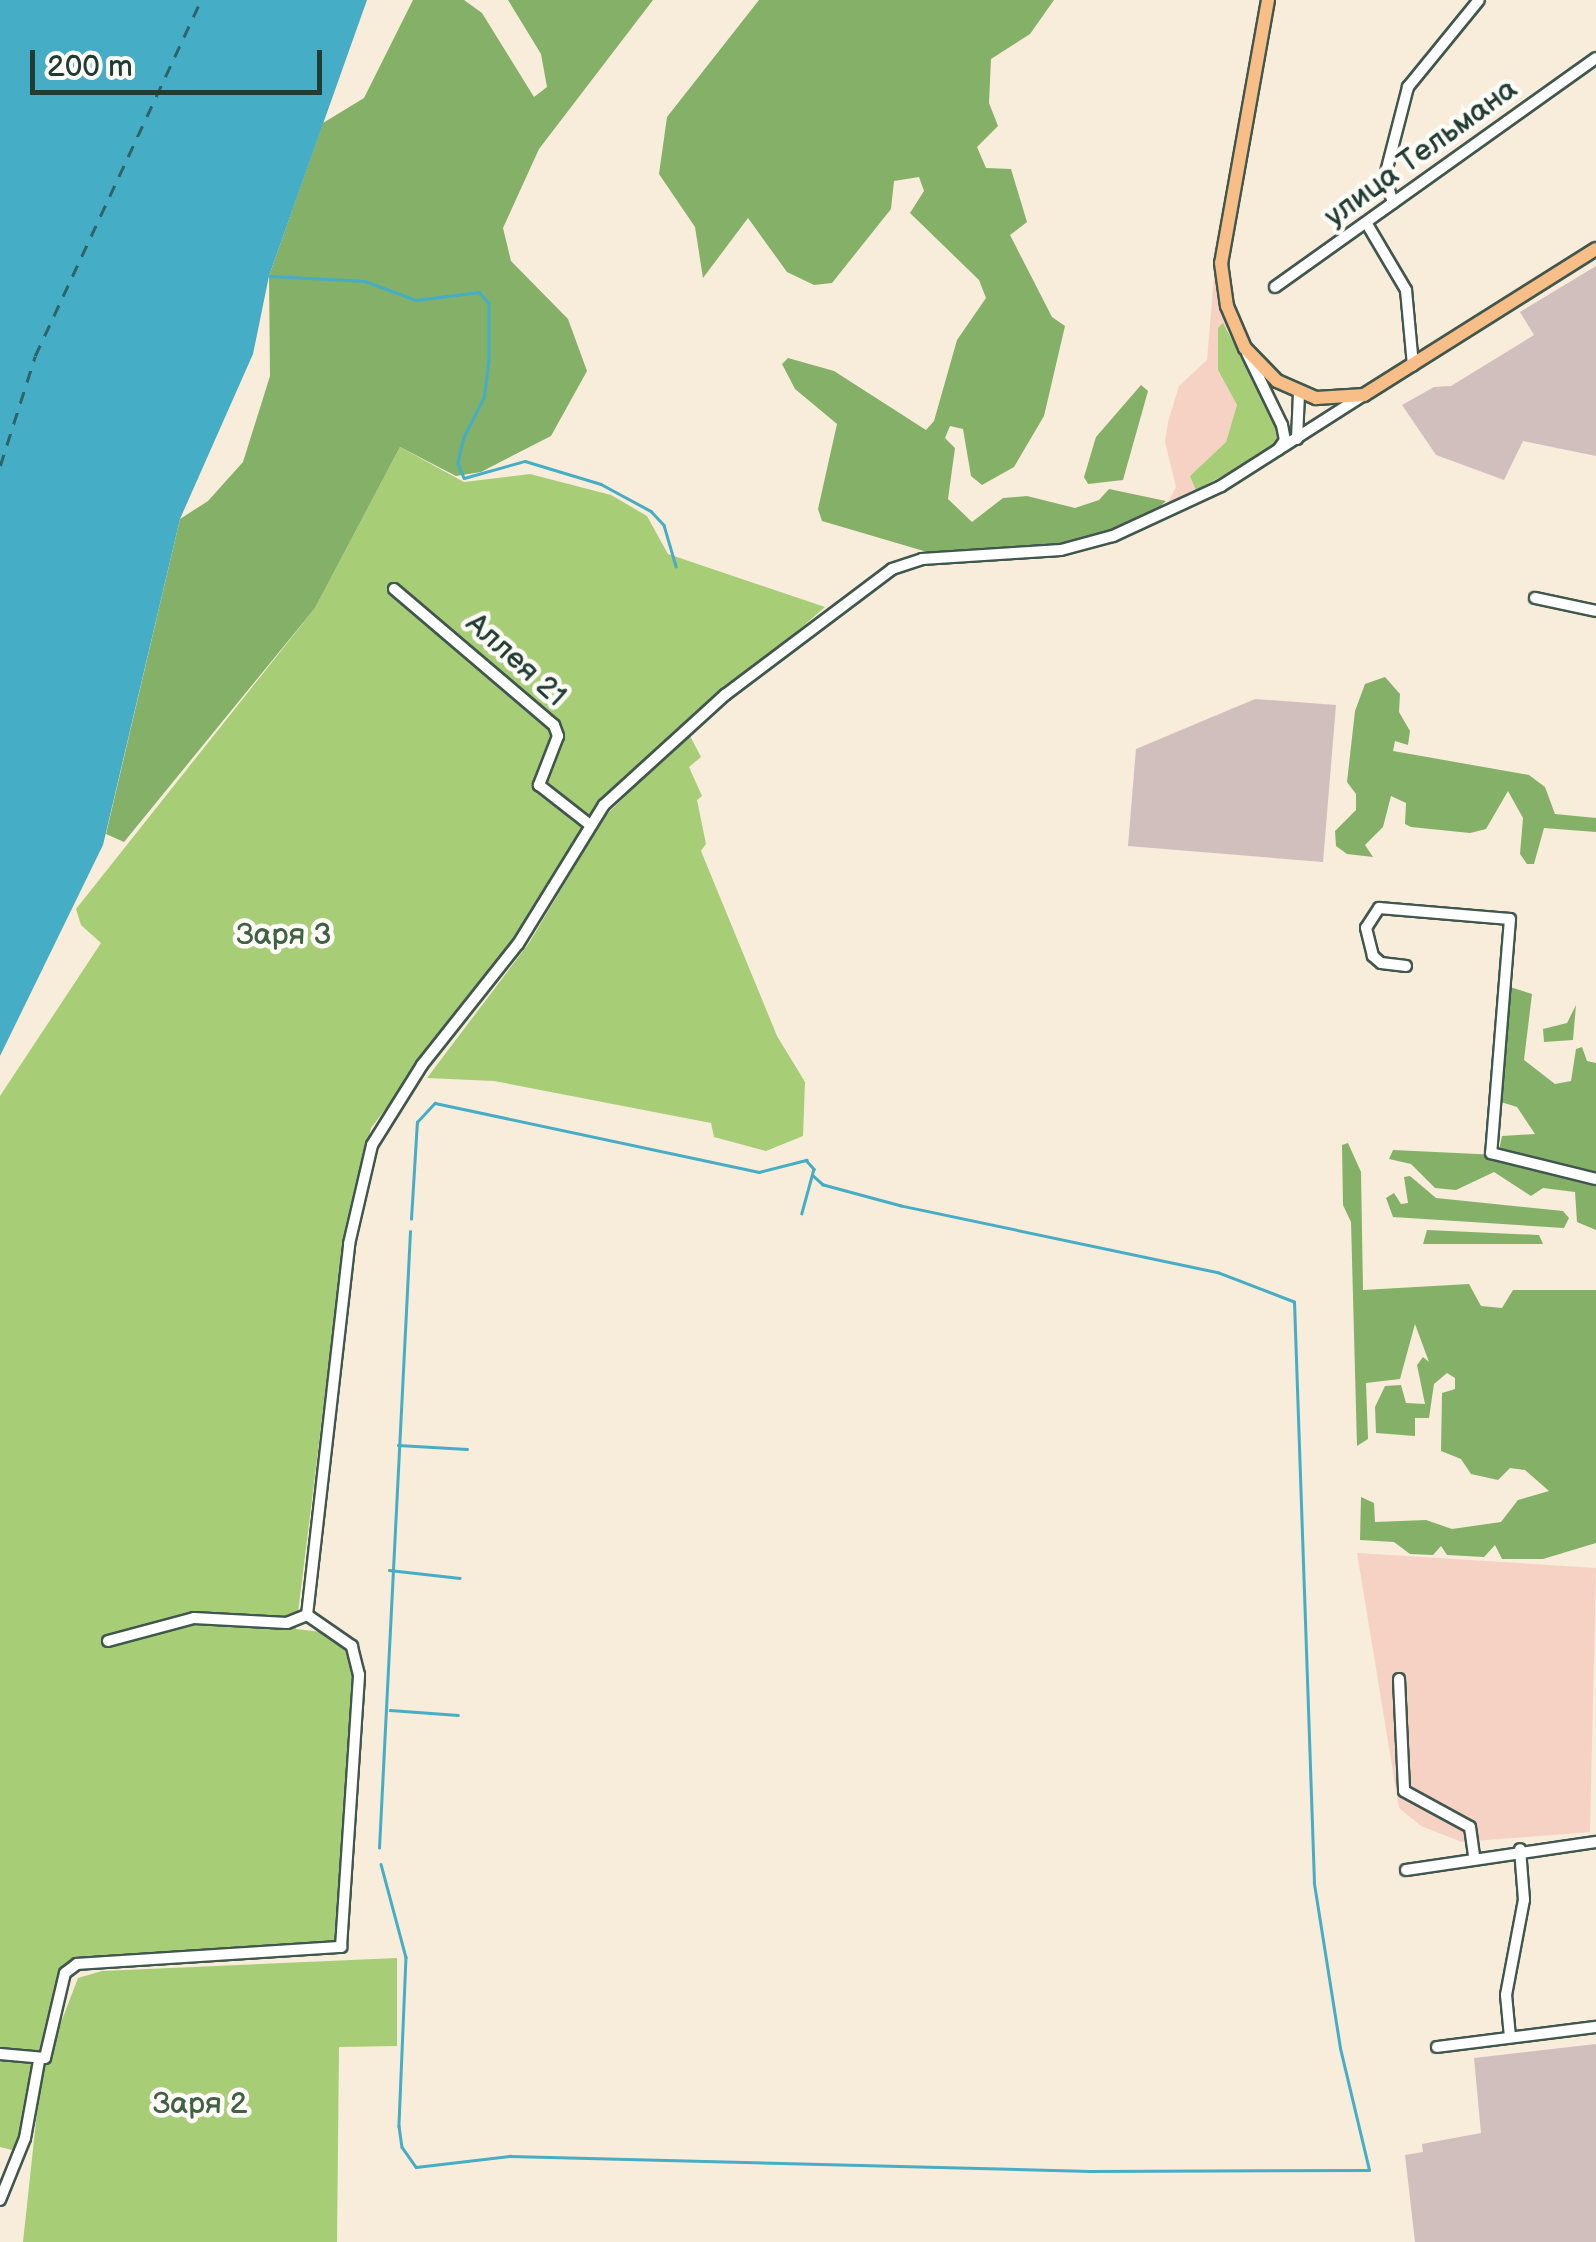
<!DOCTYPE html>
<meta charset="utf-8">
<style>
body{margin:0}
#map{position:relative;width:1596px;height:2242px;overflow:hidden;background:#f8ecdb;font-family:"Balsamiq Sans",sans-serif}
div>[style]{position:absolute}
.built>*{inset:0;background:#f5d2c3}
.industrial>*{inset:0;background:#d1bfbd}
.green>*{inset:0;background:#a7cd77}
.forest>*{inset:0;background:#85b068}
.water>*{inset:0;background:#45adc5}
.stream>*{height:2.5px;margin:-1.25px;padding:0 1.25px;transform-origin:1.25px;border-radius:1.25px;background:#45adc5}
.ferry>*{height:2.5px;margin-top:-1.25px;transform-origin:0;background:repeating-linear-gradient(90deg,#2c6467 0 12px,transparent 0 22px)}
.roads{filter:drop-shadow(2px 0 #40574d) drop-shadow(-2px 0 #40574d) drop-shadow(0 2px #40574d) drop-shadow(0 -2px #40574d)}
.minor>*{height:10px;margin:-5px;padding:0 5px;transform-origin:5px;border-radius:5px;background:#fff}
.major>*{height:12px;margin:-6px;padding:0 6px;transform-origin:6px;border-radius:6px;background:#f7be88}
span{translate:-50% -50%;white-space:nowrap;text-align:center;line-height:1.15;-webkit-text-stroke:9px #fdfcf7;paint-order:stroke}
.street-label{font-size:30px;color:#1f3d34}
.park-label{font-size:30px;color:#416145}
.scale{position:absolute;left:30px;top:50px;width:292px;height:45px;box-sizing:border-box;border:5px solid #1f3d34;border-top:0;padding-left:12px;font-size:30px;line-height:35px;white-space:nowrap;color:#1f3d34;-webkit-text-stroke:8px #fdfcf7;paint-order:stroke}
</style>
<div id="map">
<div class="built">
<div style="clip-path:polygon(1215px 265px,1227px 324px,1218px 370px,1237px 405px,1226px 442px,1190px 476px,1205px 491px,1163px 512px,1176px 487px,1165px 442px,1168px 422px,1179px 386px,1207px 360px)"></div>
<div style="clip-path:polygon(1357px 1553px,1596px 1568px,1590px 1832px,1462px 1842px,1421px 1826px,1399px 1808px)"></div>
</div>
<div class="industrial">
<div style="clip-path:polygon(1596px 266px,1596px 456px,1523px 441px,1504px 480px,1436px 455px,1402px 405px,1434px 387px,1451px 386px,1534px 335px,1520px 312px)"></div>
<div style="clip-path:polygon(1255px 699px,1336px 705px,1323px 862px,1128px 846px,1136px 749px)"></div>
<div style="clip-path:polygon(1596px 2044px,1596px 2242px,1415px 2242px,1405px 2155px,1423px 2152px,1422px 2144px,1481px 2133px,1474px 2058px)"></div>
</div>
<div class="green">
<div style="clip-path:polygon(1223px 323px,1282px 434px,1277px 447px,1196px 490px,1190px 476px,1226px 442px,1237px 405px,1218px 370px,1218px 328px)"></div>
<div style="clip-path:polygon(400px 447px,464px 482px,530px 474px,611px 495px,647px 516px,668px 554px,825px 607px,591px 812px,516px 937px,371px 1128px,345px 1233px,296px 1629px,330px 1633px,347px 1647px,356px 1677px,338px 1936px,334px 1944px,67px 1964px,42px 2057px,34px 2058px,16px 2151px,0 2147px,0 1096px,101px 943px,81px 925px,76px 909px,315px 608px)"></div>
<div style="clip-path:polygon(689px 734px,701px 757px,689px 767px,702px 796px,697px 800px,706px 844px,701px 851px,777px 1036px,805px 1082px,803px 1136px,766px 1151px,714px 1137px,711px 1123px,494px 1081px,427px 1078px,529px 943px,605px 816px)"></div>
<div style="clip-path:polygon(397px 1958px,397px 2046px,339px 2047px,337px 2242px,23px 2242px,41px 2075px,78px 1978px,102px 1971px)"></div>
</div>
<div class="forest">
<div style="clip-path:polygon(413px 0,464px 0,482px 13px,534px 97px,547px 87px,541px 54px,508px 0,653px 0,539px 149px,503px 228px,511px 261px,568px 319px,587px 371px,551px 436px,481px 472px,456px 476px,400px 447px,315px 608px,124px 842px,106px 834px,180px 519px,208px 501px,243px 462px,270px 376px,269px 276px,323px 123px,364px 98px)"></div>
<div style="clip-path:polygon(759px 0,1054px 0,1030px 34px,991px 59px,989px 103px,998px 126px,977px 147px,986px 168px,1011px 169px,1027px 222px,1010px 235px,1052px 317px,1065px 326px,1044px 416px,1014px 467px,982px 485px,971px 476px,963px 429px,950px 426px,945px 438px,955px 448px,948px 499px,972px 522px,1003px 498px,1027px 496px,1075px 508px,1099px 500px,1109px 489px,1166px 501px,1147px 518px,1087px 540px,983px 554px,934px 554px,822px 521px,818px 509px,837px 424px,795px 389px,782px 364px,788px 358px,834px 371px,926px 430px,934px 421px,957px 340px,986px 298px,979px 280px,910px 213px,924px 191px,919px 177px,894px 181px,891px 209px,832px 283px,814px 285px,787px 272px,748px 218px,703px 278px,695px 227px,659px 174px,667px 117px)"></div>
<div style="clip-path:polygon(1141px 385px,1148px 391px,1123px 480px,1088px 484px,1084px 477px,1096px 437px)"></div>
<div style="clip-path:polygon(1385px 677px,1400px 694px,1399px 712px,1410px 731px,1408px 745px,1395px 741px,1393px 751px,1529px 775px,1545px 787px,1555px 814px,1596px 818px,1596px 832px,1544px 828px,1534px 864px,1527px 864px,1520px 854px,1523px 818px,1508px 791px,1486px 829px,1470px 833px,1411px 827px,1405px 824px,1406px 803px,1391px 796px,1383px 827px,1365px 845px,1373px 857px,1347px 854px,1336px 846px,1335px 831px,1356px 810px,1356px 794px,1347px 782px,1355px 711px,1365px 684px)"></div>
<div style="clip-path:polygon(1510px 987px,1532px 994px,1524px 1060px,1555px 1084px,1571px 1081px,1576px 1049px,1582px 1047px,1587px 1061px,1596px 1063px,1596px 1230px,1577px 1222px,1575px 1192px,1543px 1188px,1531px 1196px,1494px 1172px,1456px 1190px,1435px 1188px,1411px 1164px,1389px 1159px,1393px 1150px,1498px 1155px,1502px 1136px,1535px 1134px,1517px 1107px,1501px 1102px)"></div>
<div style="clip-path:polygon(1576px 1005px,1573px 1040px,1544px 1042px,1543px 1029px,1567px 1023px)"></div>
<div style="clip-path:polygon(1348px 1143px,1361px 1172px,1363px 1290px,1469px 1284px,1481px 1306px,1502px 1308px,1513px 1290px,1596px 1290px,1596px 1543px,1543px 1559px,1502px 1559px,1495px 1545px,1484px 1557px,1447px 1555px,1441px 1546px,1433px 1555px,1410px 1554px,1394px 1542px,1360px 1540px,1361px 1497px,1374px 1503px,1375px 1522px,1426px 1520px,1452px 1529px,1501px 1522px,1518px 1500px,1549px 1491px,1525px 1470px,1510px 1468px,1498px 1480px,1471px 1474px,1461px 1459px,1441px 1451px,1442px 1393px,1455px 1389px,1455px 1378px,1447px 1373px,1434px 1384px,1429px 1418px,1415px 1418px,1415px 1436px,1376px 1433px,1375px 1407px,1385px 1386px,1401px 1385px,1406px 1403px,1425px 1404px,1417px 1365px,1423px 1357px,1429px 1362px,1415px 1324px,1400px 1379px,1366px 1383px,1368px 1439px,1357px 1446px,1351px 1222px,1343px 1205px,1342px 1145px)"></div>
<div style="clip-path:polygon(1410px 1176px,1436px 1198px,1563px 1211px,1569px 1218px,1564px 1228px,1393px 1217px,1386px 1198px,1394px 1193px,1401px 1204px,1408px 1203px,1404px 1177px)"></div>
<div style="clip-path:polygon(1427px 1230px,1539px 1235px,1543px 1244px,1423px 1244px)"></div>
</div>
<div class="water">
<div style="clip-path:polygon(0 0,367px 0,269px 276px,253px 354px,180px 519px,103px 845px,0 1056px)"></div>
</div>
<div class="stream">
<div style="left:270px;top:276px;width:95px;rotate:3deg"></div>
<div style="left:365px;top:281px;width:54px;rotate:20.4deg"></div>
<div style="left:416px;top:300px;width:64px;rotate:-7.2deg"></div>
<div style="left:479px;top:292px;width:15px;rotate:48deg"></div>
<div style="left:489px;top:303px;width:57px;rotate:90deg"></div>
<div style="left:489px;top:360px;width:38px;rotate:97deg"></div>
<div style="left:484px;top:398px;width:44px;rotate:117.1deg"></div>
<div style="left:464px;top:437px;width:27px;rotate:103deg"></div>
<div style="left:458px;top:463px;width:16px;rotate:68deg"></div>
<div style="left:464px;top:478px;width:63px;rotate:-15.6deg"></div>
<div style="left:525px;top:461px;width:79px;rotate:16.8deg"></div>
<div style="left:601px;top:484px;width:57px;rotate:28.4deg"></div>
<div style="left:651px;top:511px;width:19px;rotate:47deg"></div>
<div style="left:664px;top:525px;width:43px;rotate:73.7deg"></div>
<div style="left:411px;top:1219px;width:97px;rotate:-86.5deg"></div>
<div style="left:417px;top:1122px;width:26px;rotate:-47deg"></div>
<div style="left:435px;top:1103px;width:331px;rotate:12deg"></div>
<div style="left:759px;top:1172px;width:49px;rotate:-14.3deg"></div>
<div style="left:806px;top:1160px;width:12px;rotate:48deg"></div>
<div style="left:814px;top:1169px;width:46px;rotate:105.3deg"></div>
<div style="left:398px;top:1445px;width:69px;rotate:3.3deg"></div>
<div style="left:389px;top:1570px;width:71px;rotate:6.4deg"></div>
<div style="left:390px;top:1710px;width:68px;rotate:4.2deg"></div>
<div style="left:379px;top:1848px;width:617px;rotate:-87.12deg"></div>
<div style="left:381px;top:1864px;width:96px;rotate:75deg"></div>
<div style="left:406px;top:1957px;width:169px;rotate:92.4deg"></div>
<div style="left:399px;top:2126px;width:21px;rotate:82deg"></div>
<div style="left:402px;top:2147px;width:24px;rotate:55deg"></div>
<div style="left:416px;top:2167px;width:95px;rotate:-6.7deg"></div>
<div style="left:510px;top:2156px;width:580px;rotate:1.48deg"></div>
<div style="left:1090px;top:2171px;width:279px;rotate:-0.2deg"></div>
<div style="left:1369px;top:2170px;width:125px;rotate:-103.4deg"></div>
<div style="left:1340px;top:2048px;width:167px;rotate:-99deg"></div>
<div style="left:1314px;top:1883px;width:581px;rotate:-91.97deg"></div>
<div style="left:1294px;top:1302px;width:80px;rotate:-158.9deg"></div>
<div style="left:1219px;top:1273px;width:325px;rotate:-168.1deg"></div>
<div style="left:901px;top:1206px;width:81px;rotate:-164.9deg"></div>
<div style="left:823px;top:1185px;width:13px;rotate:-138deg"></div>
</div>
<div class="ferry">
<div style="left:0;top:466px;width:115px;rotate:-72.3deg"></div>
<div style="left:35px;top:356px;width:393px;rotate:-65deg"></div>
</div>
<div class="roads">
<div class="minor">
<div style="left:1393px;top:203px;width:28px;rotate:-107deg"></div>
<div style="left:1385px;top:176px;width:92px;rotate:-75.5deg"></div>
<div style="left:1408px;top:87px;width:112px;rotate:-50.8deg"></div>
<div style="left:1367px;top:224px;width:77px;rotate:59.4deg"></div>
<div style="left:1406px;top:290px;width:76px;rotate:84.7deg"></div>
<div style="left:1275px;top:287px;width:394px;rotate:-35.5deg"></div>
<div style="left:1247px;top:353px;width:80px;rotate:64.1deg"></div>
<div style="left:1282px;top:425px;width:15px;rotate:79deg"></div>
<div style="left:1285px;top:440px;width:12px;rotate:125deg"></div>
<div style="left:1297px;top:439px;width:46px;rotate:-87.5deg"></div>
<div style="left:394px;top:589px;width:210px;rotate:40.4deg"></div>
<div style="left:554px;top:725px;width:12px;rotate:70deg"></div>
<div style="left:558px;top:736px;width:53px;rotate:111.2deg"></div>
<div style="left:539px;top:785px;width:63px;rotate:38deg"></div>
<div style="left:1535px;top:598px;width:62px;rotate:12deg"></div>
<div style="left:1406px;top:966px;width:25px;rotate:-173deg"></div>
<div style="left:1381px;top:963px;width:11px;rotate:-139deg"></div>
<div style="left:1373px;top:956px;width:29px;rotate:-104deg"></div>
<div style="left:1366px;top:928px;width:24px;rotate:-57deg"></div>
<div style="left:1379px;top:908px;width:131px;rotate:4.8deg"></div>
<div style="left:1510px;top:919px;width:235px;rotate:94.6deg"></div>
<div style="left:1491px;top:1153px;width:108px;rotate:13.9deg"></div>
<div style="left:307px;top:1615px;width:373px;rotate:-83.5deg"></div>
<div style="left:349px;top:1244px;width:102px;rotate:-76.9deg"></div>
<div style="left:372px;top:1145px;width:94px;rotate:-58deg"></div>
<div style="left:422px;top:1065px;width:154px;rotate:-51.6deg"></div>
<div style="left:518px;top:944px;width:163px;rotate:-58.3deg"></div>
<div style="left:604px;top:805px;width:164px;rotate:-42.3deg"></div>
<div style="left:725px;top:695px;width:209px;rotate:-37deg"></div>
<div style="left:892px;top:569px;width:32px;rotate:-18deg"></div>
<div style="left:922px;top:559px;width:139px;rotate:-3.7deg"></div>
<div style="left:1061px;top:550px;width:54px;rotate:-15.1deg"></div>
<div style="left:1113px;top:536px;width:119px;rotate:-24.8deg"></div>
<div style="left:1221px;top:486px;width:169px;rotate:-32.5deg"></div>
<div style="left:108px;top:1641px;width:89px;rotate:-15deg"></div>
<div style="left:194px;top:1618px;width:93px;rotate:3.1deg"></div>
<div style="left:287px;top:1623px;width:22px;rotate:-22deg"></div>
<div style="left:1399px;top:1679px;width:112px;rotate:87.4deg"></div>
<div style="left:1404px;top:1791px;width:75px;rotate:28.6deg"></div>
<div style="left:1470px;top:1827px;width:30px;rotate:82deg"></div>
<div style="left:1406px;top:1870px;width:192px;rotate:-8.4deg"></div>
<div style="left:1510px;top:2037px;width:42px;rotate:-95.4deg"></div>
<div style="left:1506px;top:1995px;width:97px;rotate:-79.3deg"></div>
<div style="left:1524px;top:1900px;width:51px;rotate:-94.5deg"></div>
<div style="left:1437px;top:2047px;width:160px;rotate:-7.2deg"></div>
<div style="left:0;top:2054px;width:45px;rotate:5.1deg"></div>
<div style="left:45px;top:2058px;width:87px;rotate:-76.8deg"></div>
<div style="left:65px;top:1973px;width:15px;rotate:-37deg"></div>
<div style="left:77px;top:1964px;width:265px;rotate:-3.7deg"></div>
<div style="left:341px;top:1947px;width:273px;rotate:-86.2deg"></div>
<div style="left:359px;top:1675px;width:30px;rotate:-104deg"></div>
<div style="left:352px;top:1646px;width:55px;rotate:-145.4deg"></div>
<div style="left:0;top:2200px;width:67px;rotate:-68deg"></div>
<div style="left:25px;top:2138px;width:78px;rotate:-79.7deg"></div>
</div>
<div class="major">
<div style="left:1268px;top:0;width:267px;rotate:100.1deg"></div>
<div style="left:1221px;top:263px;width:43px;rotate:82.1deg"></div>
<div style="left:1227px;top:306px;width:46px;rotate:66.8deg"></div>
<div style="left:1245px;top:348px;width:46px;rotate:45.9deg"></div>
<div style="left:1277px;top:381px;width:43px;rotate:23.6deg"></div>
<div style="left:1316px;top:398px;width:48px;rotate:-3.6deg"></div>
<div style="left:1364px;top:395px;width:274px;rotate:-32.2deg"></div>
</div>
</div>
<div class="street-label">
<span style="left:1421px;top:153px;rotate:-36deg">улица Тельмана</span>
<span style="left:516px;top:660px;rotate:42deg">Аллея 21</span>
</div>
<div class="park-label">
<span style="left:284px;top:935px">Заря 3</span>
<span style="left:200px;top:2104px">Заря 2</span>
</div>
<div class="scale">200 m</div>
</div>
